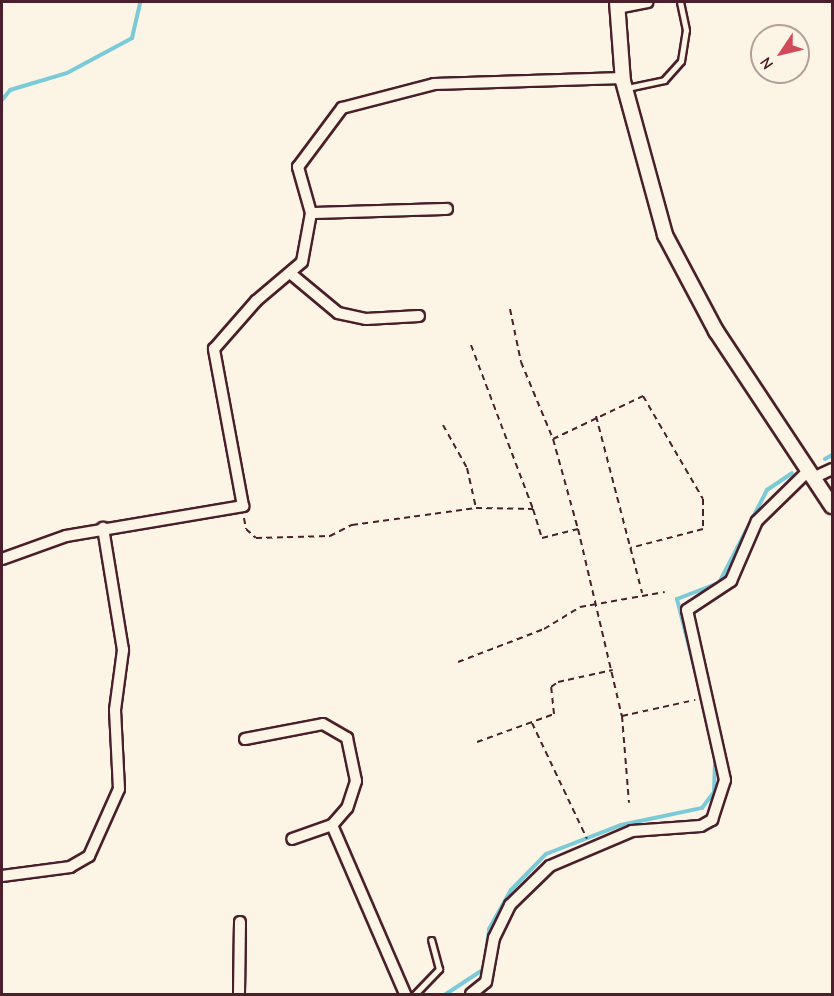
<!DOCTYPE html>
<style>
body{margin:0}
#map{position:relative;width:834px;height:996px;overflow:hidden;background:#fcf5e5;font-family:"Comic Neue",sans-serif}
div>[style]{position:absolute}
.stream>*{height:4px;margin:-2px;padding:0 2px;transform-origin:2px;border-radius:2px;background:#7bcad7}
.path>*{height:2px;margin-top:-1px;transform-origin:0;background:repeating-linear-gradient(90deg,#4a1f2b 0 6px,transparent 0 10.5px)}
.roads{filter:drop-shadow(2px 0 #4a1f2b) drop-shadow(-2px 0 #4a1f2b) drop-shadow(0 2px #4a1f2b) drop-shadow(0 -2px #4a1f2b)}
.lane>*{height:5px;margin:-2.5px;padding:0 2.5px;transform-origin:2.5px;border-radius:2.5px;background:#fcf5e5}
.street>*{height:10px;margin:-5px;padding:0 5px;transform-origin:5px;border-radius:5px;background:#fcf5e5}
.secondary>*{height:14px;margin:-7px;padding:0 7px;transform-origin:7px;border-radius:7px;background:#fcf5e5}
span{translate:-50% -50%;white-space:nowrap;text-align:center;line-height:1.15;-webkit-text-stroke:4.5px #fcf5e5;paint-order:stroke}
.frame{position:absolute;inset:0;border:3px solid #4a1f2b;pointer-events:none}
.north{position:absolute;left:750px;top:24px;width:60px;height:60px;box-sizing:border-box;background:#fcf5e5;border:2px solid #b59f9b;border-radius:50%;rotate:235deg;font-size:16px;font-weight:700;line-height:24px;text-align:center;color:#4a1f2b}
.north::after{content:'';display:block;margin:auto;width:21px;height:27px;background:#d1495b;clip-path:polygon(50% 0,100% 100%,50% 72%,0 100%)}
</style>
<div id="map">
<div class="stream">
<div style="left:2px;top:100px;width:13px;rotate:-51deg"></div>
<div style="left:10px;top:90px;width:59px;rotate:-16.6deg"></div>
<div style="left:67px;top:73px;width:74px;rotate:-28.3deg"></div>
<div style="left:132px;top:38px;width:37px;rotate:-77deg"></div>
<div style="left:825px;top:459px;width:8px;rotate:-30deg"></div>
<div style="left:699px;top:686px;width:90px;rotate:-104.2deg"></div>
<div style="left:677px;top:599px;width:45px;rotate:-20.9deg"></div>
<div style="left:719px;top:583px;width:105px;rotate:-62.7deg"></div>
<div style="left:767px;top:490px;width:30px;rotate:-34deg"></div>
<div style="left:485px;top:959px;width:30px;rotate:-82deg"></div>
<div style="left:489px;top:929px;width:45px;rotate:-60.6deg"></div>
<div style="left:511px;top:890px;width:50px;rotate:-45.8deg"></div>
<div style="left:546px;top:854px;width:80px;rotate:-21.1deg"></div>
<div style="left:621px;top:825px;width:83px;rotate:-11.9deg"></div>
<div style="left:702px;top:808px;width:20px;rotate:-53deg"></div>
<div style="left:714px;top:792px;width:32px;rotate:-88deg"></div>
<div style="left:446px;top:994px;width:45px;rotate:-33.3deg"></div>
</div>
<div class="path">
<div style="left:510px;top:309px;width:54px;rotate:78.3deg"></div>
<div style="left:521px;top:362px;width:83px;rotate:67.4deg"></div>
<div style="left:553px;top:439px;width:93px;rotate:74.5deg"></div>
<div style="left:471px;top:345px;width:175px;rotate:69.3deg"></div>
<div style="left:596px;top:416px;width:183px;rotate:75.4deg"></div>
<div style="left:443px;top:425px;width:49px;rotate:60.8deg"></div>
<div style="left:467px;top:468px;width:41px;rotate:77.3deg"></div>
<div style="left:553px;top:439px;width:100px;rotate:-25.5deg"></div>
<div style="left:643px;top:396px;width:119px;rotate:59.8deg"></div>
<div style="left:703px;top:499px;width:30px;rotate:90deg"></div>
<div style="left:703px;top:529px;width:75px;rotate:165.4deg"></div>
<div style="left:244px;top:518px;width:11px;rotate:80deg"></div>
<div style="left:246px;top:529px;width:13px;rotate:42deg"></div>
<div style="left:256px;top:538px;width:74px;rotate:-1.5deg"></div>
<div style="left:330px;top:536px;width:25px;rotate:-27deg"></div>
<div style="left:352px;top:525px;width:125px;rotate:-7.8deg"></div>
<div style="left:476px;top:508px;width:57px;rotate:1deg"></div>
<div style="left:533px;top:509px;width:30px;rotate:73deg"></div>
<div style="left:542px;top:538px;width:37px;rotate:-14deg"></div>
<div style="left:578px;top:529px;width:192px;rotate:76.8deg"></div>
<div style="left:622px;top:716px;width:87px;rotate:85.4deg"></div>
<div style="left:458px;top:662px;width:92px;rotate:-21deg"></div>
<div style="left:544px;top:629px;width:42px;rotate:-31.4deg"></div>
<div style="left:580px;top:607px;width:86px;rotate:-10deg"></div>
<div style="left:622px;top:716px;width:75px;rotate:-12.4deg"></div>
<div style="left:532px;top:723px;width:128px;rotate:64.6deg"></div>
<div style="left:477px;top:742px;width:82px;rotate:-20deg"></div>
<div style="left:554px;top:714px;width:27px;rotate:-96deg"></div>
<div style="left:551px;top:687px;width:9px;rotate:-36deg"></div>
<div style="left:558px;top:682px;width:56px;rotate:-12.3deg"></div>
</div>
<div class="roads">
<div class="lane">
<div style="left:627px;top:88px;width:38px;rotate:-12deg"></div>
<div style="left:664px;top:80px;width:25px;rotate:-48deg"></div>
<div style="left:681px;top:61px;width:31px;rotate:-81deg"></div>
<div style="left:686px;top:30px;width:29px;rotate:-102deg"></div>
<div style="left:415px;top:994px;width:35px;rotate:-46deg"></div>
<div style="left:439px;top:969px;width:30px;rotate:-105deg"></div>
</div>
<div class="street">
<div style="left:617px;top:8px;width:31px;rotate:-11deg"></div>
<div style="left:311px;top:213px;width:136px;rotate:-1.7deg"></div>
<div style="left:290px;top:273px;width:62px;rotate:39.8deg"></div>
<div style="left:338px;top:313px;width:29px;rotate:12deg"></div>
<div style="left:366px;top:319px;width:53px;rotate:-3.2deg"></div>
<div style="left:813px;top:478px;width:21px;rotate:-25deg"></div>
<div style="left:2px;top:559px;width:68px;rotate:-19.8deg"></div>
<div style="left:66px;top:536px;width:180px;rotate:-9.6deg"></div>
<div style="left:243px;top:506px;width:160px;rotate:-100.5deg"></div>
<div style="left:214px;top:349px;width:64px;rotate:-48.8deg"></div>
<div style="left:256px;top:301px;width:60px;rotate:-40.3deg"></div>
<div style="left:302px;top:262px;width:50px;rotate:-79.6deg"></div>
<div style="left:311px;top:213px;width:48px;rotate:-105.8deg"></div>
<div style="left:298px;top:167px;width:74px;rotate:-53.3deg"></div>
<div style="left:342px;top:108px;width:95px;rotate:-14.6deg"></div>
<div style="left:434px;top:84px;width:189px;rotate:-1.8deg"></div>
<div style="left:245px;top:739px;width:79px;rotate:-10.9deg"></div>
<div style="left:323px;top:724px;width:28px;rotate:30deg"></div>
<div style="left:347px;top:738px;width:44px;rotate:78.2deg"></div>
<div style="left:356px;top:781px;width:28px;rotate:108deg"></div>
<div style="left:347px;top:808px;width:23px;rotate:131deg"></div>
<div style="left:332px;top:825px;width:42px;rotate:160.7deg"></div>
<div style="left:332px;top:825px;width:184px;rotate:66.6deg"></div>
<div style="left:2px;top:876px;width:69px;rotate:-7.5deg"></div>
<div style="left:70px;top:867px;width:22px;rotate:-30deg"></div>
<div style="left:89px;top:856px;width:73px;rotate:-65.9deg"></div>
<div style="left:119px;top:789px;width:79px;rotate:-92.9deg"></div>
<div style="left:115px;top:710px;width:61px;rotate:-82.4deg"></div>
<div style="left:123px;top:650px;width:124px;rotate:-99.3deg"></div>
<div style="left:239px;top:994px;width:72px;rotate:-89.2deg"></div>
<div style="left:471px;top:994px;width:19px;rotate:-39deg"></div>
<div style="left:486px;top:982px;width:45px;rotate:-79.7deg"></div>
<div style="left:494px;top:938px;width:37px;rotate:-64deg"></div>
<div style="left:510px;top:905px;width:56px;rotate:-44.3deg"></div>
<div style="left:550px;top:866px;width:89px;rotate:-23.1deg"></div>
<div style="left:632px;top:831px;width:69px;rotate:-4.1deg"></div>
<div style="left:701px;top:826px;width:13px;rotate:-29deg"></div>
<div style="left:712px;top:820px;width:42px;rotate:-72deg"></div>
<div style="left:725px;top:780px;width:174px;rotate:-102.6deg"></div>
<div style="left:687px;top:610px;width:53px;rotate:-33.4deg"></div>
<div style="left:731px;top:581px;width:65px;rotate:-66.6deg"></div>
<div style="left:757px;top:521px;width:71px;rotate:-44.4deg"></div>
</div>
<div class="secondary">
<div style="left:617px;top:2px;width:79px;rotate:85.7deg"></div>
<div style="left:623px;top:81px;width:160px;rotate:74.7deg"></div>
<div style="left:665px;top:235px;width:109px;rotate:62deg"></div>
<div style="left:716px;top:331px;width:210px;rotate:56.5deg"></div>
</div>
</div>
<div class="frame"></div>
<div class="north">N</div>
</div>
